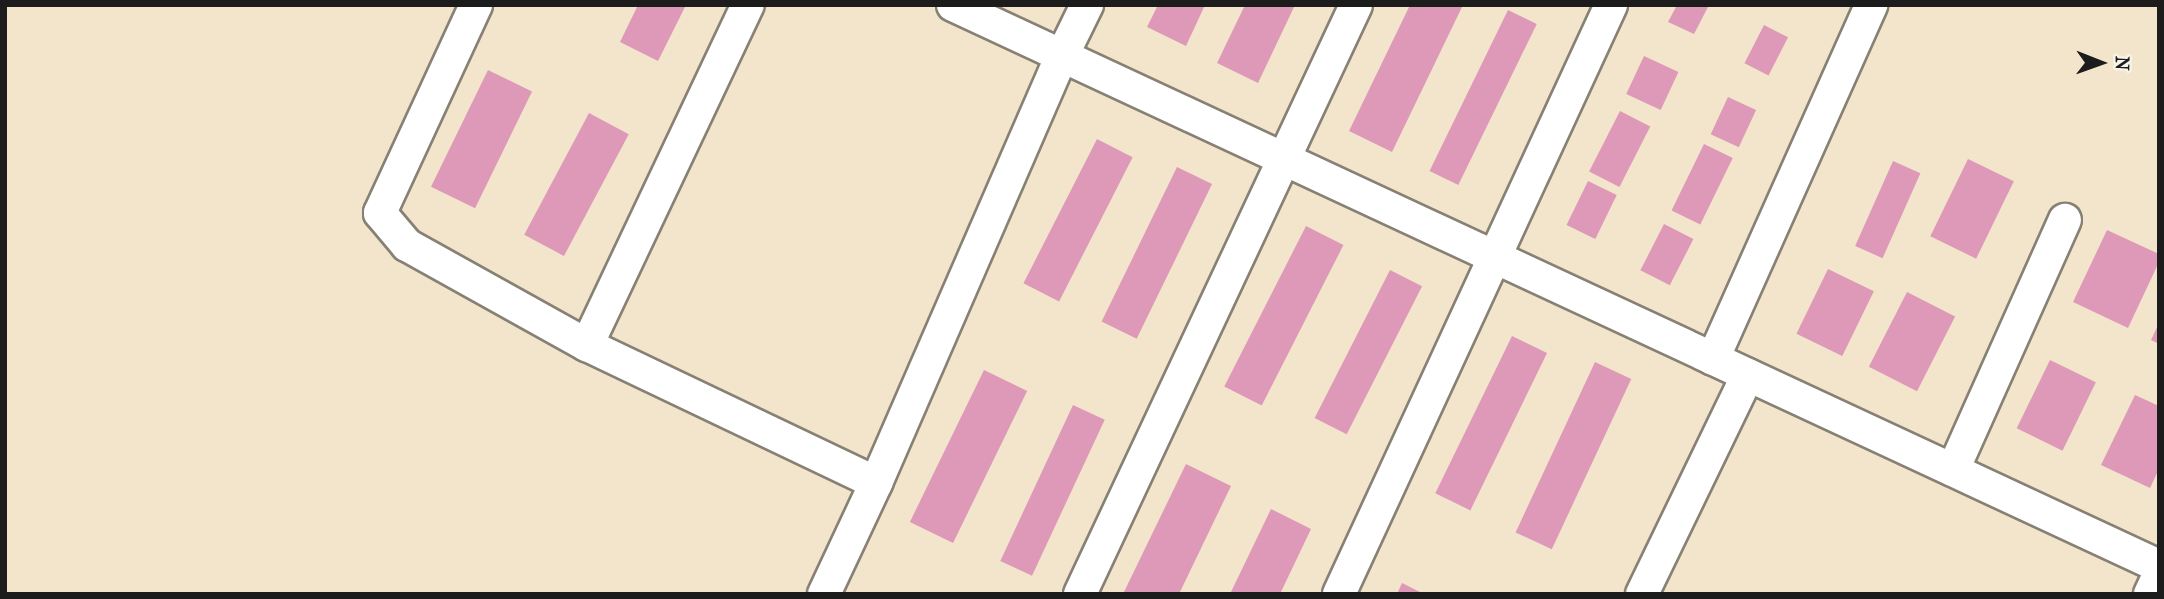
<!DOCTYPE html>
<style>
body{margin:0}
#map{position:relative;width:2164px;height:599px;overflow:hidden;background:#f2e5cb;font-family:"IM FELL French Canon",serif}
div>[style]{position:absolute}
.building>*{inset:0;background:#de99b9;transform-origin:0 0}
.roads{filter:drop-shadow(2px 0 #878074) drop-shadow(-2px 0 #878074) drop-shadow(0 2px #878074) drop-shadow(0 -2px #878074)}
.street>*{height:32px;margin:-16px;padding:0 16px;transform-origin:16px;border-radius:16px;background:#fff}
span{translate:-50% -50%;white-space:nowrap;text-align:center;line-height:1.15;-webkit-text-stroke:6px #f7f3e8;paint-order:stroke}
.frame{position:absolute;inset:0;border:7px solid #1c1c1c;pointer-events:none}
.north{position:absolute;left:2066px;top:28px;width:70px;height:70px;-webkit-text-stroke:5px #f7f3e8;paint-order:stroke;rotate:91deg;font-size:19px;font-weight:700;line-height:28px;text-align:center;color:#1c1c1c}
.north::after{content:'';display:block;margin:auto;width:24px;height:32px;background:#1c1c1c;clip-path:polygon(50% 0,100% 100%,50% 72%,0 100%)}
</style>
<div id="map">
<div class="building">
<div style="clip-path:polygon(638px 5px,686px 5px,658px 61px,620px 42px)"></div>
<div style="clip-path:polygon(1158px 5px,1205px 5px,1186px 46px,1147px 27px)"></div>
<div style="clip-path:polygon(1245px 5px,1295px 5px,1258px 83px,1217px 63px)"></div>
<div style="clip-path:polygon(1410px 5px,1463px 5px,1392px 152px,1349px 131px)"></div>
<div style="clip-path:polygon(1677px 5px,1709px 5px,1694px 34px,1668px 22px)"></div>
<div style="left:1508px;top:10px;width:32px;height:179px;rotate:26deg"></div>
<div style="left:1764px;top:25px;width:27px;height:43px;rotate:27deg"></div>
<div style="left:1644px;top:56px;width:38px;height:42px;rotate:25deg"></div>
<div style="left:488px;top:70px;width:49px;height:130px;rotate:26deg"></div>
<div style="left:1728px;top:97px;width:31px;height:41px;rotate:25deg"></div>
<div style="left:1620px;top:111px;width:34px;height:68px;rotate:27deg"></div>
<div style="left:589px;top:113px;width:45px;height:138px;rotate:28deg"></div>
<div style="left:1097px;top:139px;width:40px;height:162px;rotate:27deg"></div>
<div style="left:1704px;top:144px;width:32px;height:74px;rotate:26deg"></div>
<div style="left:1968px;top:159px;width:51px;height:86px;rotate:26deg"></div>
<div style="left:1893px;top:161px;width:30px;height:93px;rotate:24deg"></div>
<div style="left:1177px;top:167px;width:39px;height:172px;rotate:26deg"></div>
<div style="left:1588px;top:181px;width:32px;height:49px;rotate:26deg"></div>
<div style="left:1664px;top:224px;width:33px;height:52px;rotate:27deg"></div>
<div style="left:1306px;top:226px;width:42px;height:180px;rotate:27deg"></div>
<div style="clip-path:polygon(2107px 230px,2159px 254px,2159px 262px,2128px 328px,2073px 302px)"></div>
<div style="left:1828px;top:269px;width:51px;height:72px;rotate:26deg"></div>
<div style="left:1390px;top:270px;width:36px;height:166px;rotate:27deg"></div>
<div style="left:1907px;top:292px;width:54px;height:84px;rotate:27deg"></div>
<div style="clip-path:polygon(2159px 323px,2159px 344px,2151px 340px)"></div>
<div style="left:1512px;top:336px;width:39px;height:175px;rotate:26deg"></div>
<div style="left:2050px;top:360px;width:51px;height:76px;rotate:26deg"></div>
<div style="left:1595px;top:362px;width:40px;height:188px;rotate:25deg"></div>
<div style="left:984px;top:370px;width:48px;height:169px;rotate:26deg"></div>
<div style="clip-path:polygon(2135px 395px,2159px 406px,2159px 469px,2150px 488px,2101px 465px)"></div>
<div style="left:1073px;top:405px;width:35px;height:172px;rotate:25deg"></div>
<div style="clip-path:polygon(1186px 464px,1231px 486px,1179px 594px,1123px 594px)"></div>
<div style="clip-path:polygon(1271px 509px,1311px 529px,1280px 594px,1230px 594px)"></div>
<div style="clip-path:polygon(1402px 583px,1424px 594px,1397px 594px)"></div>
</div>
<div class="roads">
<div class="street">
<div style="left:476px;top:5px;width:229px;rotate:114.8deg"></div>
<div style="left:380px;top:213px;width:42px;rotate:49.8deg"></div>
<div style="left:407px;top:245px;width:206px;rotate:29.1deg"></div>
<div style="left:587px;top:345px;width:320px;rotate:25.5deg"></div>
<div style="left:953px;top:5px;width:1330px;rotate:24.95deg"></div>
<div style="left:587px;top:345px;width:376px;rotate:-64.7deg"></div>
<div style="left:1713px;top:359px;width:388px;rotate:-65.9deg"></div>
<div style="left:1953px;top:470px;width:274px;rotate:-65.9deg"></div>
<div style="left:824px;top:594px;width:123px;rotate:-64.9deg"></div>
<div style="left:876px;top:483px;width:466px;rotate:-66.5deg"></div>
<div style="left:1062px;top:56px;width:57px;rotate:-63.9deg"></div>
<div style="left:1080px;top:594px;width:650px;rotate:-64.89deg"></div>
<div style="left:1339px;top:594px;width:649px;rotate:-65.21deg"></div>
<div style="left:1642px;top:594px;width:243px;rotate:-64.2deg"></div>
<div style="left:2150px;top:594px;width:21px;rotate:-65deg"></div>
</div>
</div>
<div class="frame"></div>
<div class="north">N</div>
</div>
